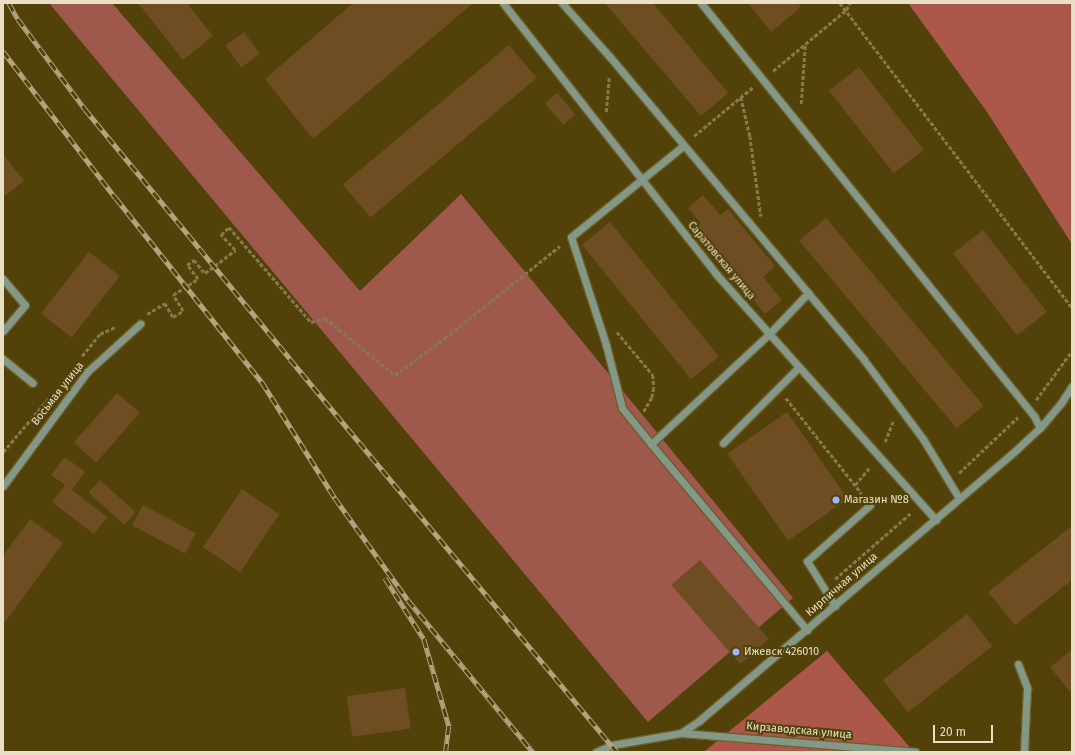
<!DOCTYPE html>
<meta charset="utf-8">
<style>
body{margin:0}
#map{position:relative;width:1075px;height:755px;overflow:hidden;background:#52420a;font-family:"Fira Sans",sans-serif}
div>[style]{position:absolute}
.green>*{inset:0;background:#9f594c}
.forest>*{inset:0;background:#ab584a}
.building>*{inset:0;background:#6e4d23;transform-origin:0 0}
.path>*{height:2.5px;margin-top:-1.25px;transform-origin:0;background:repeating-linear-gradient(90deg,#87794b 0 4px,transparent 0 6px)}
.roads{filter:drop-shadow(1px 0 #6d5e2b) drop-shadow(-1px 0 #6d5e2b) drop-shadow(0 1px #6d5e2b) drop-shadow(0 -1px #6d5e2b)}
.minor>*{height:7px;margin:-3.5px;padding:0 3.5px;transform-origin:3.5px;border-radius:3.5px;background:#849888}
.rail>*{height:4.5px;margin-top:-2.25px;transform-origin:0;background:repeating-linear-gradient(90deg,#52420a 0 9px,#b1a57f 0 18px);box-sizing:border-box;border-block:1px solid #b1a57f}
.dots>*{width:11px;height:11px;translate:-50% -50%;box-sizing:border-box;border:2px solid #52420a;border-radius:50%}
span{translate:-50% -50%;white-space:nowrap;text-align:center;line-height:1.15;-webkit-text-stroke:4px #52420a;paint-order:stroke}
.street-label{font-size:11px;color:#e8dfc4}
.poi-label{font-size:11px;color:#e8dfc4}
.left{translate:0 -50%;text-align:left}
.frame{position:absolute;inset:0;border:4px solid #e8dfc4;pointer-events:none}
.scale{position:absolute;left:933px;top:725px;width:60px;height:18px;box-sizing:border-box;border:2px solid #e8dfc4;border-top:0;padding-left:5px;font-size:12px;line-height:14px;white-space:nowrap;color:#e8dfc4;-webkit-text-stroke:3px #52420a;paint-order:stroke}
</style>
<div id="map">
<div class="green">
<div style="clip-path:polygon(49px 3px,112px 3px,360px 291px,461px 194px,793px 598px,648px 722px)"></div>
</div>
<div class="forest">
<div style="clip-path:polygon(908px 3px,1072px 3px,1072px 244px,987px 112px)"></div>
<div style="clip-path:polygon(827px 651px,914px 752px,701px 752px,705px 751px)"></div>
</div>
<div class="building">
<div style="clip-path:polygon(138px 3px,187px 3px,213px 36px,183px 60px)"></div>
<div style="clip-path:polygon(353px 3px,473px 3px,313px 139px,265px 79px)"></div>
<div style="clip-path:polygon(605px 3px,653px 3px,728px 93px,701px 116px)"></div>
<div style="clip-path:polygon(748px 3px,797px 3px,801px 7px,771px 32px)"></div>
<div style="left:244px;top:32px;width:27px;height:23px;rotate:54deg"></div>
<div style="left:509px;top:45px;width:43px;height:217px;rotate:50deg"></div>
<div style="left:859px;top:67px;width:105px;height:38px;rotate:52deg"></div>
<div style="left:557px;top:93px;width:28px;height:16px;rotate:49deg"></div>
<div style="clip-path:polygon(3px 154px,24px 181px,3px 197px)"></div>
<div style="clip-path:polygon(703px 195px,720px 215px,728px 209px,775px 266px,763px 277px,782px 300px,765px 314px,695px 229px,701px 223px,688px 208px)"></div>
<div style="left:826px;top:218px;width:245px;height:35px;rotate:50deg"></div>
<div style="left:610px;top:222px;width:173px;height:36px;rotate:51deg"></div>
<div style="left:983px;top:230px;width:104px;height:38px;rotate:52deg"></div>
<div style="left:89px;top:252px;width:39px;height:78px;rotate:38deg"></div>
<div style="left:117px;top:393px;width:30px;height:66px;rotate:41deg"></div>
<div style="left:787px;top:412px;width:106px;height:73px;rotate:55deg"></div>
<div style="clip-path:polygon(65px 457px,85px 472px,72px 490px,107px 517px,94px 534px,52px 502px,65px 485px,51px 475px)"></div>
<div style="left:100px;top:480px;width:48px;height:17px;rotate:42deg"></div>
<div style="left:242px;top:489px;width:45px;height:70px;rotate:34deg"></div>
<div style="left:143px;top:505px;width:60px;height:23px;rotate:28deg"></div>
<div style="clip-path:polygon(30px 519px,63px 543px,3px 625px,3px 556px)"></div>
<div style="clip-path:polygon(1072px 526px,1072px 580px,1015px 625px,988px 592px)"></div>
<div style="left:700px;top:560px;width:105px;height:38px;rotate:49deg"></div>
<div style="left:967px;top:614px;width:41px;height:107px;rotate:52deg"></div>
<div style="clip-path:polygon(1072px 650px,1072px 694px,1050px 667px)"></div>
<div style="left:405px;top:688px;width:41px;height:59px;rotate:82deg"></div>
</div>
<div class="path">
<div style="left:840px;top:3px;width:382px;rotate:52.7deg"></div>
<div style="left:773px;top:71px;width:95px;rotate:-39.9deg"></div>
<div style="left:846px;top:10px;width:8px;rotate:-60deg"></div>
<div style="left:741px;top:97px;width:40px;rotate:77deg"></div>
<div style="left:750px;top:136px;width:81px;rotate:82.2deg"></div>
<div style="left:801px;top:104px;width:59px;rotate:-86.1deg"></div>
<div style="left:606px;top:112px;width:35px;rotate:-85deg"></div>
<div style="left:694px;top:136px;width:77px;rotate:-39.7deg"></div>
<div style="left:147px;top:314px;width:21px;rotate:-31deg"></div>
<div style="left:165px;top:303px;width:16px;rotate:60deg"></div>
<div style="left:173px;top:317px;width:12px;rotate:-31deg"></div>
<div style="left:183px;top:311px;width:19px;rotate:-122deg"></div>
<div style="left:173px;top:295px;width:30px;rotate:-33deg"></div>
<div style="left:198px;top:279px;width:18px;rotate:-128deg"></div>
<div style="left:187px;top:265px;width:9px;rotate:-36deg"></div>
<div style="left:194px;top:260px;width:17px;rotate:50deg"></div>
<div style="left:205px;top:273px;width:38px;rotate:-37deg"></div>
<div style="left:235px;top:250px;width:21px;rotate:-133deg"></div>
<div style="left:221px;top:235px;width:11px;rotate:-45deg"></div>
<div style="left:229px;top:227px;width:125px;rotate:49.2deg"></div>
<div style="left:311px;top:322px;width:15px;rotate:-16deg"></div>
<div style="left:325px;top:318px;width:90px;rotate:39.2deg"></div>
<div style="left:395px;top:375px;width:62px;rotate:-36.5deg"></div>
<div style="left:445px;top:338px;width:147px;rotate:-38.7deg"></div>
<div style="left:617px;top:332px;width:56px;rotate:50.1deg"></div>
<div style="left:653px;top:375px;width:13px;rotate:86deg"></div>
<div style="left:654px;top:388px;width:10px;rotate:101deg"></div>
<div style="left:652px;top:398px;width:17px;rotate:121deg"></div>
<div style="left:82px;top:356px;width:28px;rotate:-51deg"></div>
<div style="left:100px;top:334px;width:17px;rotate:-25deg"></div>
<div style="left:786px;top:398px;width:122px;rotate:51.6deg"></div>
<div style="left:1036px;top:400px;width:61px;rotate:-53.7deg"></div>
<div style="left:885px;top:442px;width:22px;rotate:-69deg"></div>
<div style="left:3px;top:452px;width:71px;rotate:-49.6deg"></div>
<div style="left:959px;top:473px;width:81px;rotate:-43.5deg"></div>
<div style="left:855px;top:485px;width:23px;rotate:-50deg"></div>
<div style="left:835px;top:579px;width:101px;rotate:-41deg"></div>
</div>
<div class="roads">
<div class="minor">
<div style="left:503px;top:3px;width:345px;rotate:51.8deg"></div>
<div style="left:716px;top:274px;width:330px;rotate:48.2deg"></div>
<div style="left:562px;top:3px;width:72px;rotate:48.4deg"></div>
<div style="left:610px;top:57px;width:395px;rotate:50deg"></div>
<div style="left:864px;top:360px;width:99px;rotate:53.2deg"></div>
<div style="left:923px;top:439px;width:69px;rotate:58.6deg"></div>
<div style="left:701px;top:3px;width:531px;rotate:51.12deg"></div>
<div style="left:1034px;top:416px;width:13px;rotate:63deg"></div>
<div style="left:683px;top:146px;width:144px;rotate:140.9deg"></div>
<div style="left:571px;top:237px;width:114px;rotate:72deg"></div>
<div style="left:606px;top:345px;width:65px;rotate:75.7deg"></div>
<div style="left:622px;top:408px;width:46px;rotate:51.1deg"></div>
<div style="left:651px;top:444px;width:161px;rotate:-43deg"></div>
<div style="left:769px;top:334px;width:57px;rotate:-46.4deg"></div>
<div style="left:3px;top:279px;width:34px;rotate:50deg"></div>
<div style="left:25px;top:305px;width:34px;rotate:130deg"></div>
<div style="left:3px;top:359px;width:38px;rotate:39deg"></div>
<div style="left:723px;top:443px;width:107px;rotate:-45deg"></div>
<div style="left:651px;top:444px;width:243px;rotate:50deg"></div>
<div style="left:3px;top:486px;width:142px;rotate:-53.6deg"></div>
<div style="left:87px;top:372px;width:72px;rotate:-42.2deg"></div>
<div style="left:835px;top:606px;width:53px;rotate:-121.9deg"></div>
<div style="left:807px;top:561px;width:84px;rotate:-41.6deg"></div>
<div style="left:1018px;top:664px;width:26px;rotate:69deg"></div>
<div style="left:1027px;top:688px;width:64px;rotate:92.7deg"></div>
<div style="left:681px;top:733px;width:235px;rotate:4.6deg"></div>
<div style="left:596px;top:752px;width:17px;rotate:-24deg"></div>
<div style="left:612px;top:745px;width:70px;rotate:-9.9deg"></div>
<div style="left:681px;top:733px;width:23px;rotate:-34deg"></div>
<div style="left:700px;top:720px;width:416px;rotate:-40.5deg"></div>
<div style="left:1016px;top:450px;width:33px;rotate:-43deg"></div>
<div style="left:1040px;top:428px;width:33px;rotate:-50deg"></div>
<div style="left:1061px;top:403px;width:20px;rotate:-57deg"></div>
</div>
</div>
<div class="rail">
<div style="left:9px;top:3px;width:18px;rotate:61deg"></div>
<div style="left:18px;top:19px;width:112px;rotate:53.3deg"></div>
<div style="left:85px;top:109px;width:323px;rotate:50.6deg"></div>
<div style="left:290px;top:359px;width:511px;rotate:50.24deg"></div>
<div style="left:3px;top:51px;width:185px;rotate:52.5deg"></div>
<div style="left:116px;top:198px;width:235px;rotate:51.6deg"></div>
<div style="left:262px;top:382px;width:137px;rotate:57.8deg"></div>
<div style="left:335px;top:498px;width:125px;rotate:54.4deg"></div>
<div style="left:408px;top:600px;width:197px;rotate:50.6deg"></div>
<div style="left:385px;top:578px;width:72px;rotate:57.4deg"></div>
<div style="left:424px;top:639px;width:91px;rotate:74deg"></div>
<div style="left:449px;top:726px;width:26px;rotate:97deg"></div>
</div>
<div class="dots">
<div style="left:836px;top:500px;background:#9eb4fd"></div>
<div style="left:736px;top:652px;background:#9eb4fd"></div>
</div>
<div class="street-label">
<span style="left:721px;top:261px;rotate:50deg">Саратовская улица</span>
<span style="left:58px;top:394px;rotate:-52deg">Восьмая улица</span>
<span style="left:842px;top:585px;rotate:-41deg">Кирпичная улица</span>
<span style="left:799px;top:731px;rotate:5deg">Кирзаводская улица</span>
</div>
<div class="poi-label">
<span class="left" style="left:844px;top:500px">Магазин №8</span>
<span class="left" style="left:744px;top:652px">Ижевск 426010</span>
</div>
<div class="frame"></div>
<div class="scale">20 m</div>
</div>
